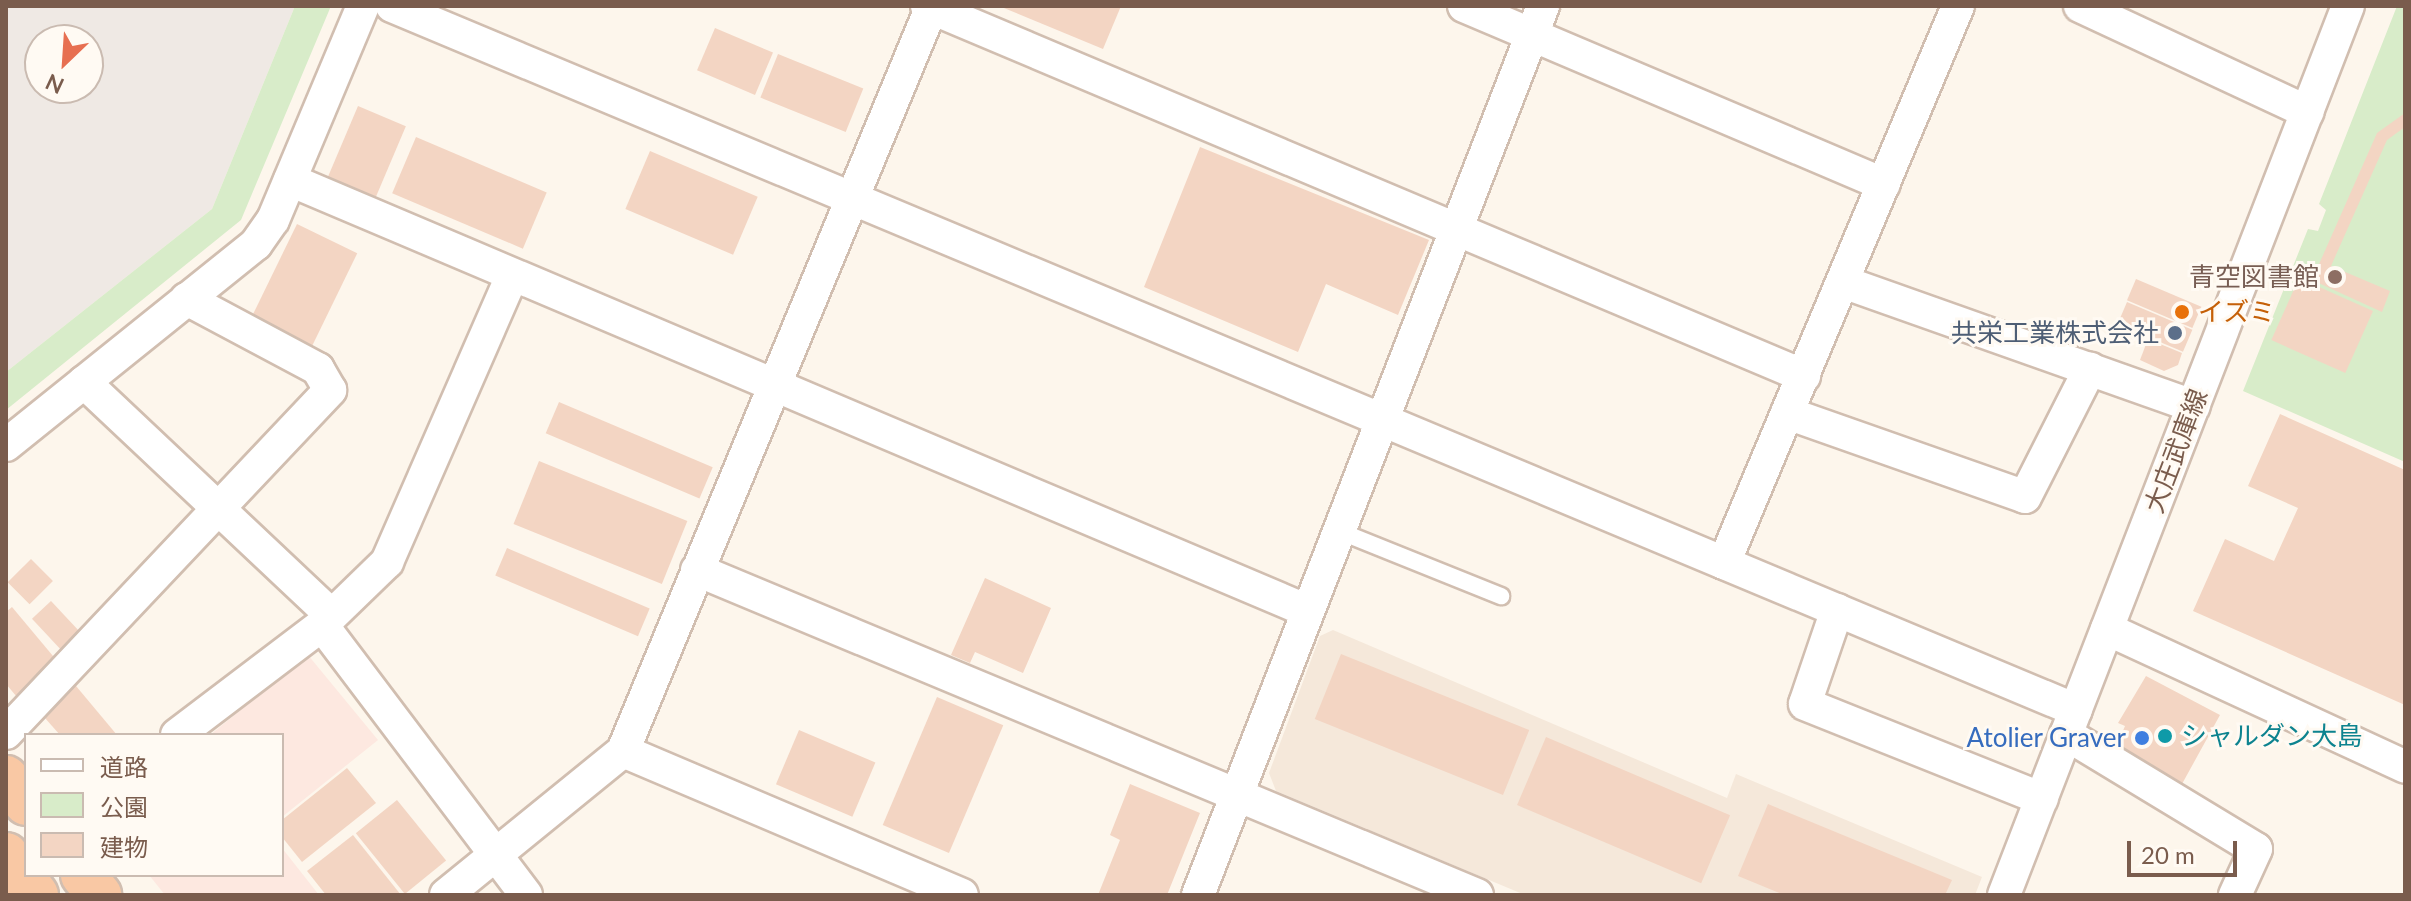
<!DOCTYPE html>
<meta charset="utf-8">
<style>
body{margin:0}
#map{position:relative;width:2411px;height:901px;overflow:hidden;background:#fdf6ec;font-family:Lato,"Noto Sans JP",sans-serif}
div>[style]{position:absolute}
.residential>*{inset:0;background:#f5e8da}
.commercial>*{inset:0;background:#fde8e0}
.industrial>*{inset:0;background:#efe9e4}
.green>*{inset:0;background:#d8ecc9}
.building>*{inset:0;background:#f3d5c3;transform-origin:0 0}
.roads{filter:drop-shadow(2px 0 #d1beb0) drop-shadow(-2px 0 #d1beb0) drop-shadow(0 2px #d1beb0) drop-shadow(0 -2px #d1beb0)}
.service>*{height:16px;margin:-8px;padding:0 8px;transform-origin:8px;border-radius:8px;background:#fff}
.minor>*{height:32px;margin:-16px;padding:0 16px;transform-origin:16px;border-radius:16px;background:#fff}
.trunk>*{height:44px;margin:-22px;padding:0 22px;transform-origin:22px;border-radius:22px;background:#f9c8a4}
.dots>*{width:22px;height:22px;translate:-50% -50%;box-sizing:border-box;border:4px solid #fffaf3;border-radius:50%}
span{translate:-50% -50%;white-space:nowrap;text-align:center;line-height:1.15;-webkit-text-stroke:6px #fffaf3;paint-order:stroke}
.education-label{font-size:26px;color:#785e54}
.right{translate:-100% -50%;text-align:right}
.food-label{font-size:26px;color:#c56008}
.left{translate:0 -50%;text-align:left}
.service-label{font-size:26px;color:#4e5e75}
.street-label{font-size:26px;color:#7a5c4d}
.culture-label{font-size:26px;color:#0d838f}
.shop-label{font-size:26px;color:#366cbe}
.frame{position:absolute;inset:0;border:8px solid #7a5c4d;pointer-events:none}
.legend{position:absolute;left:24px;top:733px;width:260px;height:144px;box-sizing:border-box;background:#fffaf3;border:2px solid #cabbb1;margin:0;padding:10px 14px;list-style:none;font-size:24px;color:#7a5c4d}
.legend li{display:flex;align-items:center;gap:16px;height:40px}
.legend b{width:40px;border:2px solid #cabbb1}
.north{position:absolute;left:24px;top:24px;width:80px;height:80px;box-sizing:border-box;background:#fffaf3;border:2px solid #cabbb1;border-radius:50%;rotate:205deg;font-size:22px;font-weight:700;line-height:32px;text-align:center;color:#7a5c4d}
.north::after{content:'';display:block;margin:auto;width:28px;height:36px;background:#e76f51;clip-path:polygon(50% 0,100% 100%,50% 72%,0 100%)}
.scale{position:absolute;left:2127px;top:841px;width:110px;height:36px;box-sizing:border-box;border:4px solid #7a5c4d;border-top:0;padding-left:10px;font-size:24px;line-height:28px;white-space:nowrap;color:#7a5c4d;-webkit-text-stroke:6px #fffaf3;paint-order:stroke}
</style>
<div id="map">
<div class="residential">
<div style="clip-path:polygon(1333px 630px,1727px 798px,1736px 774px,1982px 877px,1975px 895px,1525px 895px,1276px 791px,1269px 773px,1320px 636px)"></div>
</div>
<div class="commercial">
<div style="clip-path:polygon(308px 655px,378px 740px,282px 817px,282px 735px,210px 735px)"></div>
<div style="clip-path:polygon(282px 848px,319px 895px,165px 895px,149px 875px,282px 875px)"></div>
</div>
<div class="industrial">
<div style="clip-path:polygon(evenodd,6px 6px,295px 6px,212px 209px,6px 372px,6px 6px,40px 40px,88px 40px,88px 88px,40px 88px,40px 40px)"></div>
</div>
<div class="green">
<div style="clip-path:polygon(295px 6px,331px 6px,241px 220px,6px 410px,6px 372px,212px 209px)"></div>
<div style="clip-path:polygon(2397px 6px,2405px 6px,2405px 462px,2243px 391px,2308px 229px,2318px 231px,2326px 210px,2319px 204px)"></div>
</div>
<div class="building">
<div style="clip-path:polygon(999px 6px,1121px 6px,1103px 49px)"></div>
<div style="left:715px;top:28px;width:63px;height:46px;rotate:23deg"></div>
<div style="left:778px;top:54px;width:92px;height:47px;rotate:22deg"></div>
<div style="left:358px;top:106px;width:52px;height:79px;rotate:23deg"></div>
<div style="clip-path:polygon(2405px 113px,2405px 127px,2387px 140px,2331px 266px,2390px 291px,2382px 312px,2312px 280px,2377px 133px)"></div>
<div style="left:416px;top:137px;width:142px;height:61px;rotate:23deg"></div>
<div style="clip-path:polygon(1200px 147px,1429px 240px,1398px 315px,1326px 284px,1298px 352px,1144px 287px)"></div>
<div style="left:650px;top:151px;width:117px;height:63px;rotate:23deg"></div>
<div style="left:297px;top:224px;width:67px;height:111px;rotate:26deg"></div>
<div style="left:2299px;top:278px;width:81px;height:68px;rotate:24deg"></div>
<div style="left:2136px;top:279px;width:71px;height:23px;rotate:23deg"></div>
<div style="left:2127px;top:302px;width:71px;height:24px;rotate:23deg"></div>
<div style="clip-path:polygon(2148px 339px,2182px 353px,2178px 365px,2164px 371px,2140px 360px)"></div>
<div style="left:559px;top:402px;width:167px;height:34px;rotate:23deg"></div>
<div style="clip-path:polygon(2280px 414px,2405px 470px,2405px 705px,2193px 611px,2225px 539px,2274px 561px,2298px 508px,2248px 486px)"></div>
<div style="left:539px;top:461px;width:160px;height:68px;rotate:22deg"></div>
<div style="left:507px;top:548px;width:155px;height:30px;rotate:23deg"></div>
<div style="left:31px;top:559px;width:31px;height:33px;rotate:45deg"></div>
<div style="clip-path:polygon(985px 578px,1051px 608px,1023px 673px,975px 652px,970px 663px,951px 655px)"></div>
<div style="left:51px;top:601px;width:50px;height:26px;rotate:47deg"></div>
<div style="clip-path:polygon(12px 607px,58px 662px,17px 697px,6px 684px,6px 612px)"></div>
<div style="left:1341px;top:654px;width:203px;height:70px;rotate:22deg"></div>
<div style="clip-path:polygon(2146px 676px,2220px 715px,2182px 784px,2133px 762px,2117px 745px,2125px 726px,2118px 723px)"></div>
<div style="clip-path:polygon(71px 680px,117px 735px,60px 735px,37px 709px)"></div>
<div style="left:937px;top:697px;width:72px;height:139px;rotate:23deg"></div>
<div style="left:799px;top:730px;width:83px;height:59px;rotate:23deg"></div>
<div style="left:1546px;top:737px;width:200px;height:74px;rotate:23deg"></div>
<div style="clip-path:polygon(347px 768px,376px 803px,302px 862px,282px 837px,282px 820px)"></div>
<div style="clip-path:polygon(1130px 784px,1200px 813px,1167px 895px,1098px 895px,1120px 840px,1110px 835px)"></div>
<div style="left:397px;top:800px;width:78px;height:53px;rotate:51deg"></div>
<div style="clip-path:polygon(1768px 804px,1952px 880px,1945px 895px,1784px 895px,1738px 876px)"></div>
<div style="clip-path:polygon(353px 835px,401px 895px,326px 895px,307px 871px)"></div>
</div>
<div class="roads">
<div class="service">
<div style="left:1339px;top:531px;width:175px;rotate:21.9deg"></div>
</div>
<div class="minor">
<div style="left:392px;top:6px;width:1825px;rotate:22.69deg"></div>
<div style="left:927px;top:6px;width:952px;rotate:22.87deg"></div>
<div style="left:1464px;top:6px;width:456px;rotate:23deg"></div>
<div style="left:2080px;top:6px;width:251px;rotate:25deg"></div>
<div style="left:290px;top:180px;width:1105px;rotate:22.95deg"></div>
<div style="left:1843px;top:282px;width:372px;rotate:19.5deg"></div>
<div style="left:84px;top:382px;width:340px;rotate:43.3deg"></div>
<div style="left:1787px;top:413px;width:252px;rotate:19.4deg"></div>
<div style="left:2025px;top:497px;width:144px;rotate:-63.1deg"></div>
<div style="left:6px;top:445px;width:321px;rotate:-38.8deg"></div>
<div style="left:256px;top:244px;width:29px;rotate:-55deg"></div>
<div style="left:273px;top:220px;width:232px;rotate:-67.2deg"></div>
<div style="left:1724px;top:563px;width:604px;rotate:-67.21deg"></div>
<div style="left:697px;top:570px;width:845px;rotate:22.62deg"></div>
<div style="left:1837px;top:610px;width:99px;rotate:108.8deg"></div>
<div style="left:1805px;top:704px;width:255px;rotate:21.8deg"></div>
<div style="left:322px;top:625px;width:338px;rotate:52.9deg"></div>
<div style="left:2107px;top:629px;width:328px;rotate:24.8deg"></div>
<div style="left:6px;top:733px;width:472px;rotate:-46.6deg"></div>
<div style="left:330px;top:390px;width:24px;rotate:-120deg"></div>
<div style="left:318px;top:369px;width:149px;rotate:-151.9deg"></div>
<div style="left:2066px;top:734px;width:222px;rotate:31.2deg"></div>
<div style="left:2256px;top:849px;width:51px;rotate:114.5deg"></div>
<div style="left:177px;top:735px;width:182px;rotate:-37.2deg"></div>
<div style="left:322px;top:625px;width:91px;rotate:-44.1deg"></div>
<div style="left:387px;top:562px;width:312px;rotate:-66.4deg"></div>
<div style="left:623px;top:751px;width:368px;rotate:23deg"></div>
<div style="left:446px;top:895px;width:228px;rotate:-39.1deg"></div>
<div style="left:623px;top:751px;width:807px;rotate:-67.47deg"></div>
<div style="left:1198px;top:895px;width:954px;rotate:-68.79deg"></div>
<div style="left:2004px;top:895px;width:953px;rotate:-68.85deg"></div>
</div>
<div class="trunk">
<div style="left:6px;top:778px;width:32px;rotate:51deg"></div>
<div style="left:6px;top:855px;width:50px;rotate:53.1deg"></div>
<div style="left:83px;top:875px;width:26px;rotate:51deg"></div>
</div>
</div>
<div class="dots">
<div style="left:2335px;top:277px;background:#8d6e63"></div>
<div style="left:2182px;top:312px;background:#e8710a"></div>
<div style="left:2175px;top:333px;background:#5c6f8a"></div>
<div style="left:2165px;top:736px;background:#0f9aa8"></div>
<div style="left:2142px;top:738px;background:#3f7fe0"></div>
</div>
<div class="education-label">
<span class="right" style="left:2319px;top:277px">青空図書館</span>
</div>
<div class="food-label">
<span class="left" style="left:2198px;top:312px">イズミ</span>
</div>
<div class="service-label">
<span class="right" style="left:2159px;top:333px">共栄工業株式会社</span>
</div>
<div class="street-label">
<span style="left:2176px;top:451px;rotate:-69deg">大庄武庫線</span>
</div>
<div class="culture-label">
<span class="left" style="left:2181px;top:736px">シャルダン大島</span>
</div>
<div class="shop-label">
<span class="right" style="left:2126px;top:738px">Atolier Graver</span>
</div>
<div class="frame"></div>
<ul class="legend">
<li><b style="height:10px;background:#fff"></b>道路</li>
<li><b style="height:22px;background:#d8ecc9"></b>公園</li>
<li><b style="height:22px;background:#f3d5c3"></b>建物</li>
</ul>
<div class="north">N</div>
<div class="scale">20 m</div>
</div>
